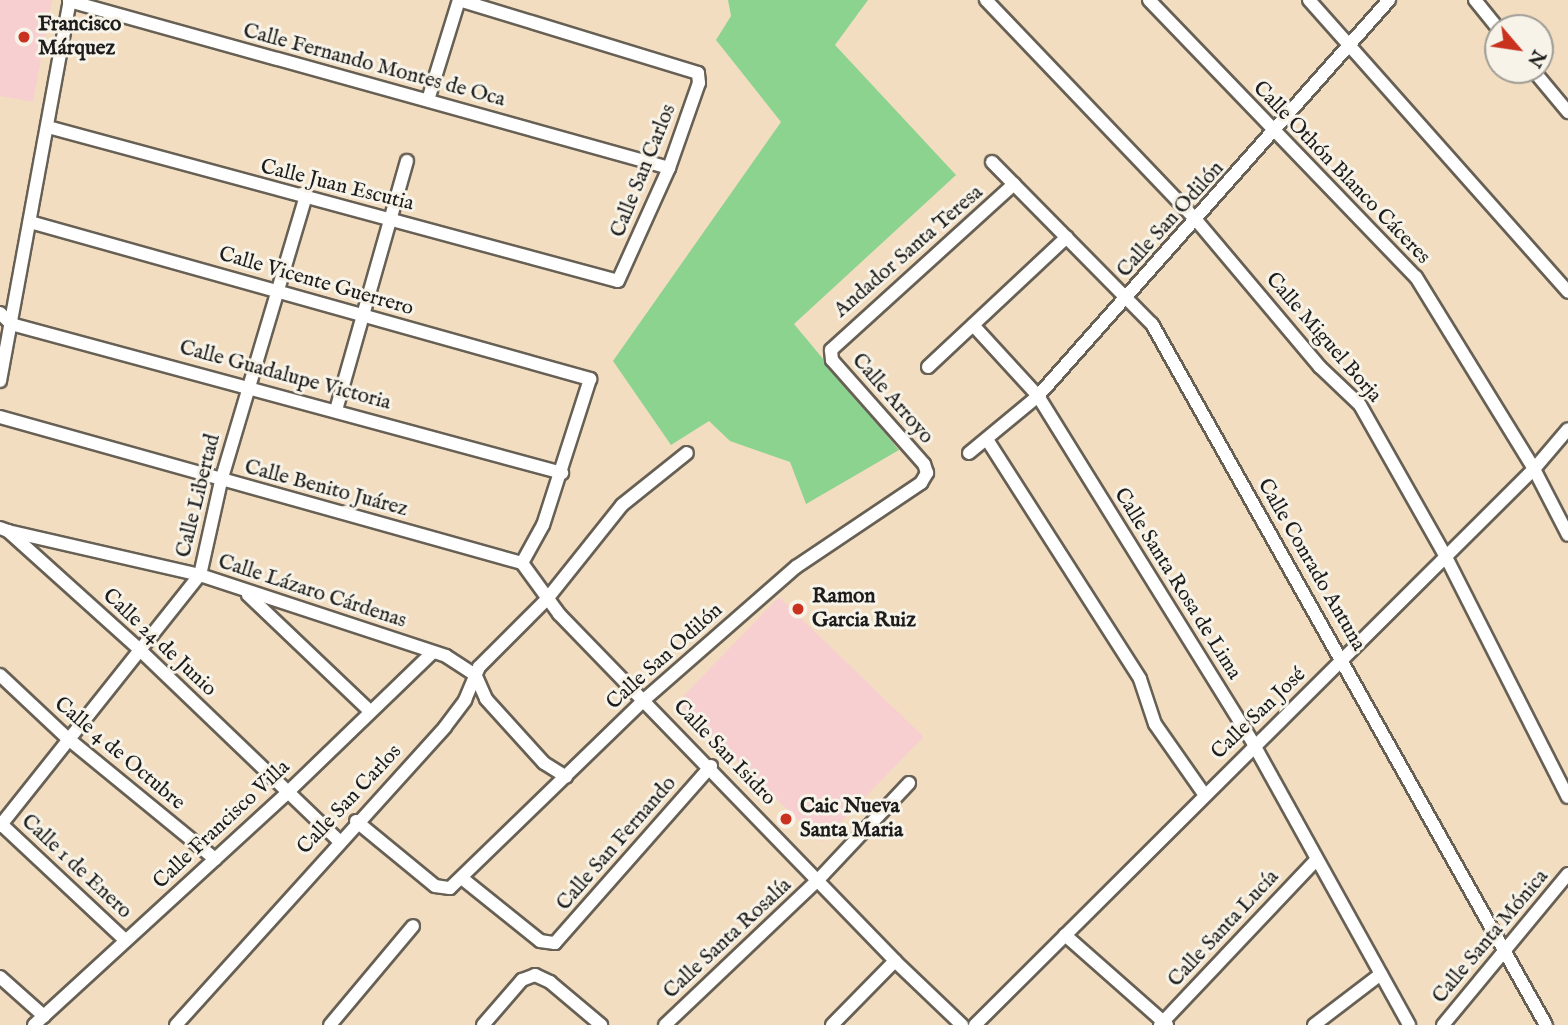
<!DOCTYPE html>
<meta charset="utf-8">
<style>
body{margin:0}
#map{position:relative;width:1568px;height:1025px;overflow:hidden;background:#f3ddc0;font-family:"IM FELL English",serif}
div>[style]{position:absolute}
.built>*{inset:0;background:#f7cfd0;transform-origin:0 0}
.green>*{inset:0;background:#8bd38f}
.roads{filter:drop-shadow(2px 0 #676055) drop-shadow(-2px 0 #676055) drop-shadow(0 2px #676055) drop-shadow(0 -2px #676055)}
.minor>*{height:12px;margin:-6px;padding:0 6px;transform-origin:6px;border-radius:6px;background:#fff}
.dots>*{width:19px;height:19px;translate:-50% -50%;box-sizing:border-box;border:4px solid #f7f3e8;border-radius:50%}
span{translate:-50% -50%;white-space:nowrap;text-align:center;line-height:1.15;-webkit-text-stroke:6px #f7f3e8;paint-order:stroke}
.poi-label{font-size:21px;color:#1c1c1c;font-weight:700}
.left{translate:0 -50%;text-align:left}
.street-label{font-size:21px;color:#1c1c1c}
.north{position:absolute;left:1484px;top:14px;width:70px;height:70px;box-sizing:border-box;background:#f7f3e8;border:2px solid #9f9d96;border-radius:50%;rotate:119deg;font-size:19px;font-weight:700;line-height:28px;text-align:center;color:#1c1c1c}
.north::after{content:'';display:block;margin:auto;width:24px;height:32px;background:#c8321e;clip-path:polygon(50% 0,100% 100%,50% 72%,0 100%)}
</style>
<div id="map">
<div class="built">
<div style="clip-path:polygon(0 0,52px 0,33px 102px,0 96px)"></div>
<div style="left:779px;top:597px;width:201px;height:147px;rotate:44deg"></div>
</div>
<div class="green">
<div style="clip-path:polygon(728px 0,868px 0,835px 45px,956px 175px,794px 324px,899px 450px,806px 504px,790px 462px,730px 441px,709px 421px,671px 445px,613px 361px,781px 122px,716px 40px,731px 16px)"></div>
</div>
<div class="roads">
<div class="minor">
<div style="left:986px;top:0;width:306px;rotate:46.3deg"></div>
<div style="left:1197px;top:221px;width:191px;rotate:49.9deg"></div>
<div style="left:1320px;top:367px;width:55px;rotate:43.5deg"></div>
<div style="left:1360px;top:405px;width:175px;rotate:60.5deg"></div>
<div style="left:1446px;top:557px;width:269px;rotate:63.1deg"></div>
<div style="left:1149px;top:0;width:385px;rotate:46.1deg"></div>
<div style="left:1416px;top:277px;width:225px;rotate:58.4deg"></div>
<div style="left:1534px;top:469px;width:74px;rotate:62.7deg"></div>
<div style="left:1309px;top:0;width:390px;rotate:48.4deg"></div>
<div style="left:1475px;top:0;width:36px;rotate:51deg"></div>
<div style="left:69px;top:1px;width:623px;rotate:15.55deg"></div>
<div style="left:1533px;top:70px;width:55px;rotate:50.2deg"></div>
<div style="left:428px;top:100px;width:105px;rotate:-72.8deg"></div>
<div style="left:48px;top:127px;width:590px;rotate:15.12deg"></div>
<div style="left:618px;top:281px;width:124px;rotate:-65.7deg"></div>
<div style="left:669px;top:168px;width:90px;rotate:-70.6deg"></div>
<div style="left:699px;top:83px;width:10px;rotate:-96deg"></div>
<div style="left:698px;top:73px;width:250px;rotate:-163deg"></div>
<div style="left:992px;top:162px;width:228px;rotate:45.4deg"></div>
<div style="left:1152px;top:324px;width:804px;rotate:60.66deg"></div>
<div style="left:30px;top:222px;width:582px;rotate:15.66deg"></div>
<div style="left:590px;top:379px;width:153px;rotate:107.8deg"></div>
<div style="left:543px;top:525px;width:43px;rotate:118.9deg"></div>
<div style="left:0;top:313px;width:16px;rotate:45deg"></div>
<div style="left:11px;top:324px;width:571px;rotate:15.13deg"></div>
<div style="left:973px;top:325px;width:96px;rotate:47.5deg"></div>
<div style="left:1038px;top:396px;width:410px;rotate:58.2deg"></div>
<div style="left:1254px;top:745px;width:320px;rotate:61deg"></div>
<div style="left:928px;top:367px;width:190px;rotate:-43.1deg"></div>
<div style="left:0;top:381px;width:387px;rotate:-79.6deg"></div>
<div style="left:336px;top:410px;width:259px;rotate:-74.1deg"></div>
<div style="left:0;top:417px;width:542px;rotate:15.63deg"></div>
<div style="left:988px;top:441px;width:282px;rotate:57.4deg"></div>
<div style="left:1140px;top:679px;width:47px;rotate:71.6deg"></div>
<div style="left:1155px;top:724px;width:85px;rotate:55deg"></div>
<div style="left:969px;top:453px;width:89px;rotate:-39.6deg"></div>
<div style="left:1038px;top:396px;width:529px;rotate:-48.45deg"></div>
<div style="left:0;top:528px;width:9px;rotate:21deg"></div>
<div style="left:8px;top:531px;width:178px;rotate:42deg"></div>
<div style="left:140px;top:650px;width:274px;rotate:43.8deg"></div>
<div style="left:8px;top:531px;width:197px;rotate:12.9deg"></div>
<div style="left:200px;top:575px;width:259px;rotate:18.2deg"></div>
<div style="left:446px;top:656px;width:33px;rotate:33deg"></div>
<div style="left:522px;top:563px;width:63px;rotate:54deg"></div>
<div style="left:559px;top:614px;width:483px;rotate:45.9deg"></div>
<div style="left:895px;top:961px;width:93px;rotate:43.7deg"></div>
<div style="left:248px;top:595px;width:168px;rotate:43.6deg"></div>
<div style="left:475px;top:674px;width:27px;rotate:66deg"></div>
<div style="left:486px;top:699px;width:86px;rotate:47.8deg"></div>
<div style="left:544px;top:763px;width:26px;rotate:32deg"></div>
<div style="left:0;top:675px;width:91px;rotate:43.2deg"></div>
<div style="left:66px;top:737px;width:193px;rotate:39.3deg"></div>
<div style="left:356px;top:821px;width:102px;rotate:39.4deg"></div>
<div style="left:435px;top:886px;width:15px;rotate:8deg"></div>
<div style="left:450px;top:888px;width:272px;rotate:-44.1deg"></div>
<div style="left:645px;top:699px;width:201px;rotate:-41.2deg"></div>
<div style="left:796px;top:567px;width:151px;rotate:-33.9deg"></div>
<div style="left:921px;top:483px;width:12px;rotate:-59deg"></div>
<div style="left:927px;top:473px;width:9px;rotate:-108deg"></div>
<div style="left:924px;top:464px;width:139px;rotate:-131.5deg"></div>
<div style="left:832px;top:360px;width:10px;rotate:-96deg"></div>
<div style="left:831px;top:350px;width:247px;rotate:-42.2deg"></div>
<div style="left:0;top:823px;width:171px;rotate:43.1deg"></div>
<div style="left:0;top:826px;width:321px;rotate:-51.5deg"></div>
<div style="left:200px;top:575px;width:96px;rotate:-77.4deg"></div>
<div style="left:221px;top:481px;width:294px;rotate:-73.4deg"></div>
<div style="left:463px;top:879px;width:99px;rotate:38.8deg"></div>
<div style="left:540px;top:941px;width:15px;rotate:8deg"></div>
<div style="left:555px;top:943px;width:236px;rotate:-48.6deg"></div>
<div style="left:1065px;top:935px;width:136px;rotate:41.4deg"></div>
<div style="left:0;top:977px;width:59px;rotate:41.6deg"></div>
<div style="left:34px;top:1025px;width:346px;rotate:-42.5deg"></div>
<div style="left:289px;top:791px;width:200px;rotate:-44deg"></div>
<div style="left:176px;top:1025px;width:401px;rotate:-47.9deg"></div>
<div style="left:445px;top:727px;width:34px;rotate:-53deg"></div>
<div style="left:465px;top:700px;width:36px;rotate:-67deg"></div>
<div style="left:479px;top:667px;width:96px;rotate:-45deg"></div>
<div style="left:547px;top:599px;width:120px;rotate:-51.4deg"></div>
<div style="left:622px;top:505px;width:83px;rotate:-38.7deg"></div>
<div style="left:330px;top:1025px;width:129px;rotate:-50deg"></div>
<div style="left:483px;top:1025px;width:60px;rotate:-49.1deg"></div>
<div style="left:522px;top:980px;width:14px;rotate:-21deg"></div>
<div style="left:535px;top:975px;width:17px;rotate:25deg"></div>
<div style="left:550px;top:982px;width:67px;rotate:40.1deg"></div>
<div style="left:665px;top:1025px;width:211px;rotate:-43.5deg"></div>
<div style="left:818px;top:880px;width:133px;rotate:-46.8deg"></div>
<div style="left:832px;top:1025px;width:90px;rotate:-45.5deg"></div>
<div style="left:975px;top:1025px;width:788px;rotate:-44.85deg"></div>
<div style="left:1534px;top:469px;width:52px;rotate:-49.6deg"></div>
<div style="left:1160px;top:1025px;width:228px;rotate:-46.6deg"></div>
<div style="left:1314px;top:1025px;width:84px;rotate:-37.3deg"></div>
<div style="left:1443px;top:1025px;width:196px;rotate:-50.4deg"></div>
</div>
</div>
<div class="dots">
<div style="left:24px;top:37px;background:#c8321e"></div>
<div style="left:798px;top:609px;background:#c8321e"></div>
<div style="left:786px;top:819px;background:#c8321e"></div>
</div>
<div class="poi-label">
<span class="left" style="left:38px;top:37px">Francisco<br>Márquez</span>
<span class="left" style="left:812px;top:609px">Ramon<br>Garcia Ruiz</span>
<span class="left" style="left:800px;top:819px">Caic Nueva<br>Santa Maria</span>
</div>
<div class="street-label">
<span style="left:374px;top:66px;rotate:15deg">Calle Fernando Montes de Oca</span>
<span style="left:644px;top:171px;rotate:-68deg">Calle San Carlos</span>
<span style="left:1341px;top:173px;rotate:46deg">Calle Othón Blanco Cáceres</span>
<span style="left:337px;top:186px;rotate:14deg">Calle Juan Escutia</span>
<span style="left:1171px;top:220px;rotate:-48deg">Calle San Odilón</span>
<span style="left:909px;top:252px;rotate:-41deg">Andador Santa Teresa</span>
<span style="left:316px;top:282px;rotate:16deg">Calle Vicente Guerrero</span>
<span style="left:1323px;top:338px;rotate:49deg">Calle Miguel Borja</span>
<span style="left:285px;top:376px;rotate:15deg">Calle Guadalupe Victoria</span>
<span style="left:892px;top:399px;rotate:49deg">Calle Arroyo</span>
<span style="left:326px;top:489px;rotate:15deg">Calle Benito Juárez</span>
<span style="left:199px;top:496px;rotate:-76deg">Calle Libertad</span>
<span style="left:1311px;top:565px;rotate:60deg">Calle Conrado Antuna</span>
<span style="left:1177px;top:584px;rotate:58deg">Calle Santa Rosa de Lima</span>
<span style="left:312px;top:592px;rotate:18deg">Calle Lázaro Cárdenas</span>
<span style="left:159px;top:643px;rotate:43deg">Calle 24 de Junio</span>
<span style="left:665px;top:657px;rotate:-42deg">Calle San Odilón</span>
<span style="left:1259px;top:714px;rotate:-44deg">Calle San José</span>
<span style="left:724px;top:753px;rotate:46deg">Calle San Isidro</span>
<span style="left:119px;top:754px;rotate:40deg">Calle 4 de Octubre</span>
<span style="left:350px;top:800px;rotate:-47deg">Calle San Carlos</span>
<span style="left:222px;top:825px;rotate:-43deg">Calle Francisco Villa</span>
<span style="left:617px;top:844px;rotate:-49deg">Calle San Fernando</span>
<span style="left:76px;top:867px;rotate:43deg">Calle 1 de Enero</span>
<span style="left:1224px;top:929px;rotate:-47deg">Calle Santa Lucía</span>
<span style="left:1491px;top:937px;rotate:-50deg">Calle Santa Mónica</span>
<span style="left:728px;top:939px;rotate:-43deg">Calle Santa Rosalía</span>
</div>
<div class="north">N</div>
</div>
